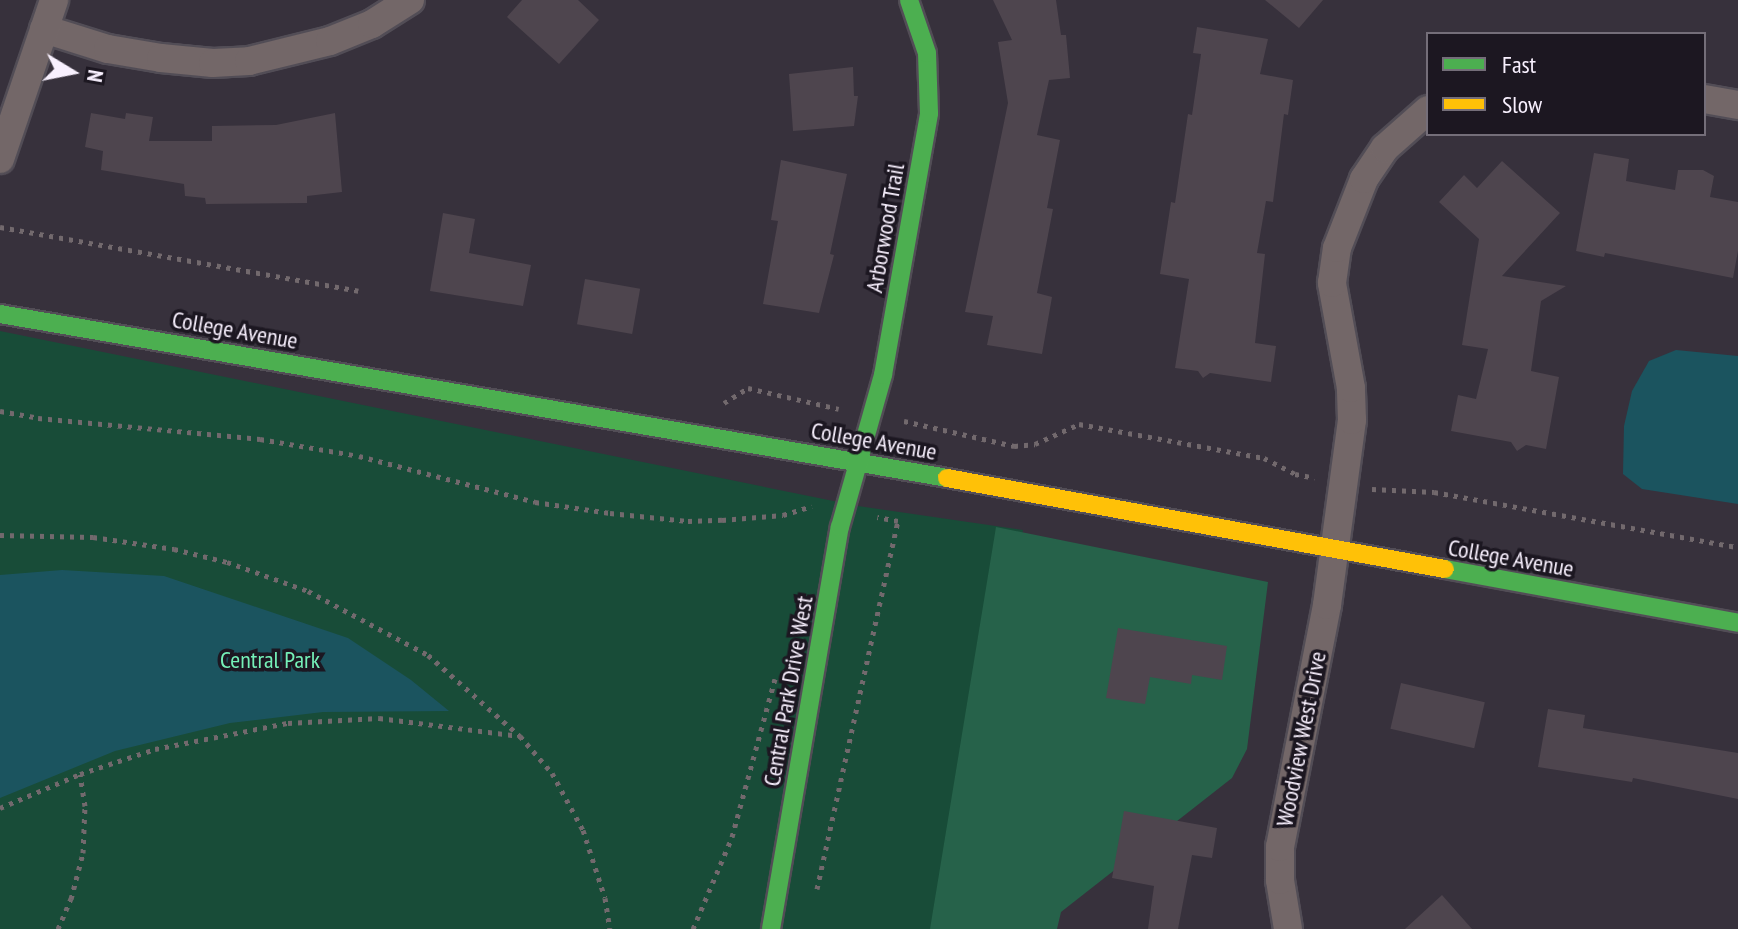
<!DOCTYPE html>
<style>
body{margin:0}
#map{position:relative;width:1738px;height:929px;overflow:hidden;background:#37313c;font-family:"PT Sans Narrow",sans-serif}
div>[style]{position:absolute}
.green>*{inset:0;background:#184c38}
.forest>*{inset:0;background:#26624a}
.water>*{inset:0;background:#1b545f}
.building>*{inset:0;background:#4e454e;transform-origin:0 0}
.path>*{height:5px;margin-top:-2.5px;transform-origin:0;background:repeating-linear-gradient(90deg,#72696d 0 4px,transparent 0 10px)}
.roads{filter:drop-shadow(2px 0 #524d56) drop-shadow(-2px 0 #524d56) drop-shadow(0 2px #524d56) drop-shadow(0 -2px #524d56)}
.street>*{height:28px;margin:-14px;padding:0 14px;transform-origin:14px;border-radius:14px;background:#736768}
.fast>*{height:18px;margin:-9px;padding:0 9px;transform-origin:9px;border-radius:9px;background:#4caf50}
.slow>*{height:18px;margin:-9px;padding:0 9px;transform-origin:9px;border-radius:9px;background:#ffc107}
span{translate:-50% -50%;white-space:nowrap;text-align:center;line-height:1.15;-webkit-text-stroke:7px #1c1721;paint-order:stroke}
.street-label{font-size:24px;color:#f8f0fe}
.park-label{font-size:24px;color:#75f0b8}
.legend{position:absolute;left:1426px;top:32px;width:280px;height:104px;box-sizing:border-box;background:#1c1721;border:2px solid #746e79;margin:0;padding:10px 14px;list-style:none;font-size:24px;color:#f8f0fe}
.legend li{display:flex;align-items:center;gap:16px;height:40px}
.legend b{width:40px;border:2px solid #746e79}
.north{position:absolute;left:32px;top:32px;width:80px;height:80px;-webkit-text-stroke:6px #1c1721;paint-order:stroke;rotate:100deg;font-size:22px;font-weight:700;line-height:32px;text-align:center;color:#f8f0fe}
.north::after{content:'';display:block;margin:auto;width:28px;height:36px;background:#f8f0fe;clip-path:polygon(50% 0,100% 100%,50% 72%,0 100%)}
</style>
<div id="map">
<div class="green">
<div style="clip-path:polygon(0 331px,858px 506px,1023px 530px,952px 929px,0 929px)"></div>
</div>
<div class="forest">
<div style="clip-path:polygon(996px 527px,1268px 582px,1247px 749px,1232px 778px,1061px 912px,1057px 929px,930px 929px)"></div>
</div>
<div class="water">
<div style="clip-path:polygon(1676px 350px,1738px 356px,1738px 504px,1642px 489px,1623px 474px,1624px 426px,1632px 391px,1649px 361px)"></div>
<div style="clip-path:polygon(62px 570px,164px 576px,348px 638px,411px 680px,449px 711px,323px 712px,230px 723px,115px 751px,0 798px,0 575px)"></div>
</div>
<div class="building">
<div style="clip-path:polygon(522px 0,578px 0,599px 20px,559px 64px,507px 17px)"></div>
<div style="clip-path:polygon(993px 0,1056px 0,1061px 35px,1066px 35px,1070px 78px,1049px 80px,1037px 135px,1060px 140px,1047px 208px,1053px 209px,1037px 293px,1052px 297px,1042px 354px,987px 345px,993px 316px,965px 312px,1008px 103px,998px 42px,1012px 40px)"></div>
<div style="clip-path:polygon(1265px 0,1323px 0,1299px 28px)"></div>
<div style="clip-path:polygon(1197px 27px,1268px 39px,1260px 74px,1293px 80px,1288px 115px,1284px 114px,1273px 202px,1266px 201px,1257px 253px,1265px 254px,1255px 343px,1276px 346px,1271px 382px,1210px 373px,1203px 378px,1198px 371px,1175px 368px,1189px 279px,1160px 274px,1171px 202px,1175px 203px,1188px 114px,1192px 115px,1201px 54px,1193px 53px)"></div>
<div style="clip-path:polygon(853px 67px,854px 96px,858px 96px,854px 126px,793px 131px,789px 74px)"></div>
<div style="clip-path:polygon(91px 113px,125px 119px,126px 113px,153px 117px,149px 141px,212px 141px,212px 126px,276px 125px,335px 113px,342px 192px,307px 196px,307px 203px,206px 204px,205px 198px,185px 196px,184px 184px,101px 170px,103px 151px,85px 147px)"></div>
<div style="clip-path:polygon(1594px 153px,1629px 159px,1626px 181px,1675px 190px,1678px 170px,1703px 170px,1714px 176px,1710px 197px,1738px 202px,1738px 251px,1733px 278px,1605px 253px,1604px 257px,1576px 251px)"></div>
<div style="clip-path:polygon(781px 160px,847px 174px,830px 254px,834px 255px,819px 313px,763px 304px,778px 221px,771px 220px)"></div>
<div style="clip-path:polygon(1502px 161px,1560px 213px,1502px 276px,1566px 286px,1541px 301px,1531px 371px,1559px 377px,1546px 449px,1526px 445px,1517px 451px,1511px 442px,1451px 431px,1458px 395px,1476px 399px,1488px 349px,1462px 345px,1479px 239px,1439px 202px,1464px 175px,1477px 188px)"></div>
<div style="clip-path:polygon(443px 213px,475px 219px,469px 253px,531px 265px,523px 306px,430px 291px)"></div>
<div style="left:585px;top:279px;width:56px;height:46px;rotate:10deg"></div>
<div style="clip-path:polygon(1118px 628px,1227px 646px,1222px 680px,1192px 675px,1191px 684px,1150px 677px,1145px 704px,1106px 698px)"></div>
<div style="left:1401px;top:683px;width:86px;height:47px;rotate:13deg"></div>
<div style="clip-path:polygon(1548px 709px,1585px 715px,1583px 728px,1738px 753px,1738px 799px,1633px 778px,1632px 782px,1538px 767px)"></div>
<div style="clip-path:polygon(1124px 811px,1217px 828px,1212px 858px,1192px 855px,1178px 929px,1148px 929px,1154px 886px,1112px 878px)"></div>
<div style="clip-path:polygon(1442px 895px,1472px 929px,1405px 929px)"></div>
</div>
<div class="path">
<div style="left:0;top:227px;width:364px;rotate:10.1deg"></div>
<div style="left:724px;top:403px;width:28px;rotate:-32deg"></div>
<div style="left:748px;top:388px;width:93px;rotate:13deg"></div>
<div style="left:0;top:411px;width:39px;rotate:10deg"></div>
<div style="left:38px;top:418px;width:223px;rotate:5.4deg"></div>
<div style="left:260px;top:439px;width:100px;rotate:9.7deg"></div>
<div style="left:359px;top:456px;width:182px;rotate:14.6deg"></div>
<div style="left:535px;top:502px;width:76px;rotate:8.3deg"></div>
<div style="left:610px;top:513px;width:78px;rotate:5.9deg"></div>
<div style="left:688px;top:521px;width:34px;rotate:-2deg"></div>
<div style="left:722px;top:520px;width:61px;rotate:-4.7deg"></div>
<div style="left:783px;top:515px;width:30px;rotate:-17deg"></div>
<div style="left:904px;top:421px;width:113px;rotate:12.8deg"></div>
<div style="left:1014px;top:446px;width:21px;rotate:-5deg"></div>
<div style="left:1035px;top:444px;width:48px;rotate:-24.4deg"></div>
<div style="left:1079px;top:424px;width:188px;rotate:10.4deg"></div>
<div style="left:1264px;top:458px;width:35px;rotate:27deg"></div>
<div style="left:1295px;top:474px;width:20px;rotate:11deg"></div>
<div style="left:1372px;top:489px;width:62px;rotate:2.8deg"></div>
<div style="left:1434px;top:492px;width:309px;rotate:10.3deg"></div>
<div style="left:0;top:535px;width:93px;rotate:1.2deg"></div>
<div style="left:93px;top:537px;width:82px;rotate:8.4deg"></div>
<div style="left:174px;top:549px;width:55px;rotate:13.8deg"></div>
<div style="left:227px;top:562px;width:86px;rotate:19.7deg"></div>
<div style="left:308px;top:591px;width:136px;rotate:28.1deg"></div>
<div style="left:428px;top:655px;width:123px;rotate:41.4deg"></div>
<div style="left:520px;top:736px;width:49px;rotate:49.1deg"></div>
<div style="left:552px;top:773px;width:65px;rotate:61.5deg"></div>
<div style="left:583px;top:830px;width:71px;rotate:72.1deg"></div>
<div style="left:605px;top:898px;width:31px;rotate:81deg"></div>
<div style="left:0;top:808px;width:87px;rotate:-23deg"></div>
<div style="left:80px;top:774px;width:79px;rotate:-18.4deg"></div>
<div style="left:155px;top:749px;width:136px;rotate:-11.1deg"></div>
<div style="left:288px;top:723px;width:91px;rotate:-3.1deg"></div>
<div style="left:379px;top:718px;width:141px;rotate:7.3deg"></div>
<div style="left:817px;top:889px;width:377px;rotate:-77.6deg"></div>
<div style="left:898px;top:521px;width:21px;rotate:-169deg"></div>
<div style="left:58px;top:929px;width:33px;rotate:-67deg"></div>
<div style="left:71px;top:899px;width:48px;rotate:-75.4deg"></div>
<div style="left:83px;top:853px;width:47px;rotate:-87.6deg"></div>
<div style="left:85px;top:806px;width:32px;rotate:-99deg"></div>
<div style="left:693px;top:929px;width:100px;rotate:-67deg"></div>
<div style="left:732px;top:837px;width:164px;rotate:-74.8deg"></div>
</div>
<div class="roads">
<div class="street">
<div style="left:44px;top:29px;width:67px;rotate:17.4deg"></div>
<div style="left:108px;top:49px;width:54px;rotate:9.6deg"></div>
<div style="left:161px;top:58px;width:52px;rotate:5.5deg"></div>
<div style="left:213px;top:63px;width:36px;rotate:-3deg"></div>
<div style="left:249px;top:61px;width:83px;rotate:-13.9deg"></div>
<div style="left:330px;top:41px;width:45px;rotate:-22deg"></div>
<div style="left:372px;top:24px;width:45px;rotate:-32.3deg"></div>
<div style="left:1704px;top:99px;width:35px;rotate:10deg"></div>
<div style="left:0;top:159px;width:168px;rotate:-71.2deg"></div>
<div style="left:1288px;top:929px;width:50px;rotate:-99.3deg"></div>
<div style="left:1280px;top:880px;width:33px;rotate:-90deg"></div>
<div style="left:1280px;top:847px;width:247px;rotate:-79deg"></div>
<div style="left:1327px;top:605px;width:187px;rotate:-82.3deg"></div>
<div style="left:1352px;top:420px;width:32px;rotate:-92deg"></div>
<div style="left:1351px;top:388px;width:107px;rotate:-100.3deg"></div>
<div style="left:1332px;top:283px;width:35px;rotate:-82deg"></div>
<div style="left:1337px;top:248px;width:74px;rotate:-68.6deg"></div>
<div style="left:1364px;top:179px;width:37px;rotate:-56deg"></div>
<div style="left:1385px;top:148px;width:57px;rotate:-41.5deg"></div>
</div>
<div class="fast">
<div style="left:0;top:314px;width:961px;rotate:9.82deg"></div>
<div style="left:1445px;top:569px;width:298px;rotate:10.4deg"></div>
<div style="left:771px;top:929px;width:408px;rotate:-80.3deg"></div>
<div style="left:840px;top:527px;width:158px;rotate:-74.2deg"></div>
<div style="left:883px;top:375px;width:266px;rotate:-80deg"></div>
<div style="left:929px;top:113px;width:60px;rotate:-91.9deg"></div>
<div style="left:927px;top:53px;width:56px;rotate:-108.8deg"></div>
</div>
<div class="slow">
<div style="left:947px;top:478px;width:506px;rotate:10.36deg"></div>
</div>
</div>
<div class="street-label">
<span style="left:885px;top:228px;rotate:-80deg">Arborwood Trail</span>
<span style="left:235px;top:330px;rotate:10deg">College Avenue</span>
<span style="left:874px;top:441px;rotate:10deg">College Avenue</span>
<span style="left:1511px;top:558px;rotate:10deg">College Avenue</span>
<span style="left:788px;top:691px;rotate:-80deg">Central Park Drive West</span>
<span style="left:1301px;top:739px;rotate:-79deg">Woodview West Drive</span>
</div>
<div class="park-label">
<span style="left:270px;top:660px">Central Park</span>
</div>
<ul class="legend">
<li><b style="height:10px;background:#4caf50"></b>Fast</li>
<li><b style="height:10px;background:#ffc107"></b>Slow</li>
</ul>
<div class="north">N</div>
</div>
